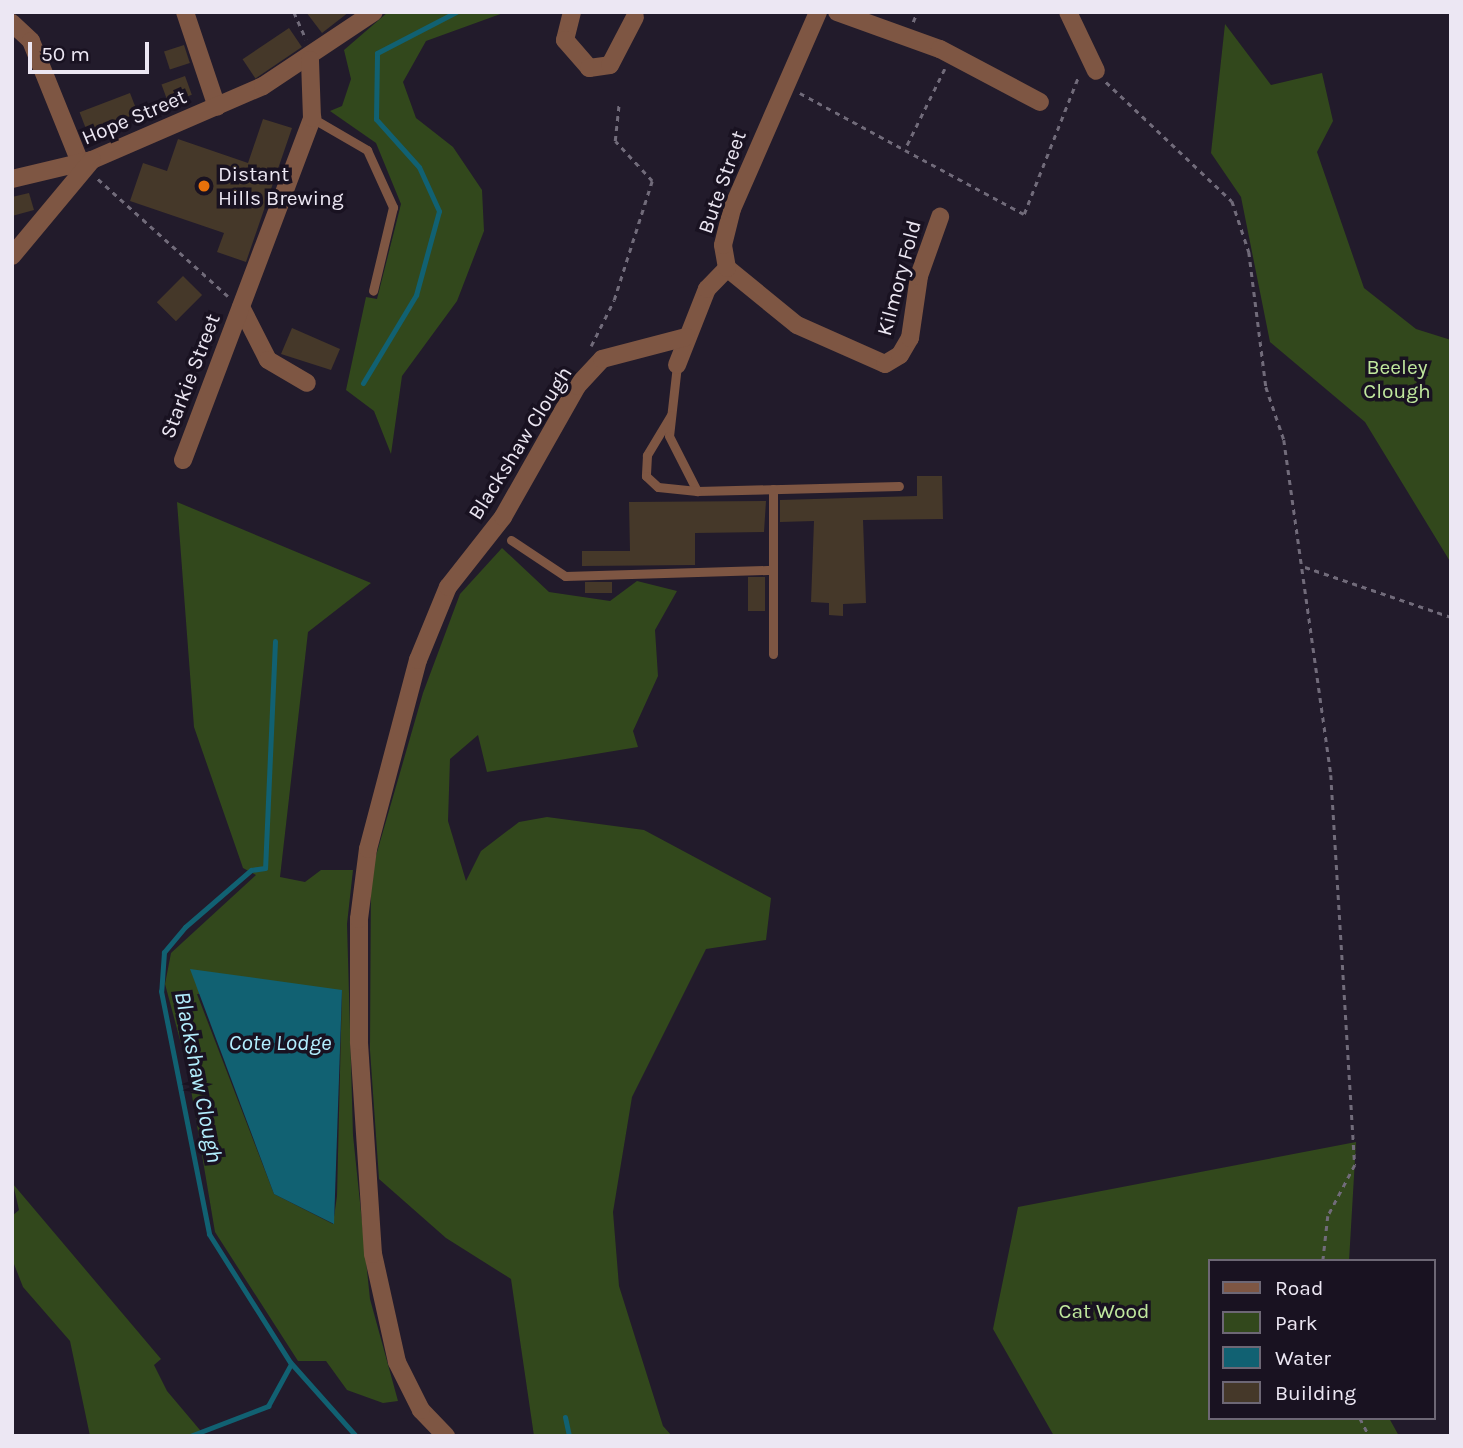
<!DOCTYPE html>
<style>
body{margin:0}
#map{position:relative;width:1463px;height:1448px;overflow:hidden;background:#221b2b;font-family:Karla,sans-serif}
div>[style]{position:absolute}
.green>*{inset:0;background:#32481c}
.water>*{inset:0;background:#116172}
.stream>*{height:5px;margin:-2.5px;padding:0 2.5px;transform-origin:2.5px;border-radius:2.5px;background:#116172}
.building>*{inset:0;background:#453829;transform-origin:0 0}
.path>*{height:2.5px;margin-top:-1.25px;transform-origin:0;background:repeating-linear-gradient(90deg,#716b7a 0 5px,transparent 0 10px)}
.service>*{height:9px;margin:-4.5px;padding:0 4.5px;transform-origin:4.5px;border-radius:4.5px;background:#7e5643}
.minor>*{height:18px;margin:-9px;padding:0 9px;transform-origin:9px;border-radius:9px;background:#7e5643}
.dots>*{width:19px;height:19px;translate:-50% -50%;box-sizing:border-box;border:4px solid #191221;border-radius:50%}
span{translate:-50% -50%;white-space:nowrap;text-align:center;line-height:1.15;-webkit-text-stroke:7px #191221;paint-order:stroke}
.street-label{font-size:21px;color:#ece7f3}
.poi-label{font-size:21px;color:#ece7f3}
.left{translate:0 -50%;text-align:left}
.park-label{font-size:21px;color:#c0e89e}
.water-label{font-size:23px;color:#b3eefe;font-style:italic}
.frame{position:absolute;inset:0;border:14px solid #ece7f3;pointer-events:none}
.legend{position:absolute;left:1208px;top:1259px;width:228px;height:161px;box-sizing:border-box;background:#191221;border:2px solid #6d6775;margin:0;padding:9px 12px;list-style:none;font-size:21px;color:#ece7f3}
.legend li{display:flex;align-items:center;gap:14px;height:35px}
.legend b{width:35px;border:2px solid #6d6775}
.scale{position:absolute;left:28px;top:42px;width:121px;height:32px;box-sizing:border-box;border:4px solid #ece7f3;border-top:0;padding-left:9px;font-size:21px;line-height:24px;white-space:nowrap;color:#ece7f3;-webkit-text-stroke:5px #191221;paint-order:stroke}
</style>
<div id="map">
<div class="green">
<div style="clip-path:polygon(388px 12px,506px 12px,426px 41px,403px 82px,416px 118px,453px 147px,482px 190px,484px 231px,457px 301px,402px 376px,391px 454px,374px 411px,346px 390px,366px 297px,377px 299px,401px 204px,376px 143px,330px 111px,342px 106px,351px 79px,344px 50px)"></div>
<div style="clip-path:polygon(1225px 24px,1271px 85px,1322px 73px,1333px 121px,1317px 152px,1364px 288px,1416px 329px,1451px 340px,1451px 563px,1365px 422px,1270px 342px,1241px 197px,1211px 153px)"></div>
<div style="clip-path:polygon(evenodd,177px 502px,371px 583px,308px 632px,280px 877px,305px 882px,321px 870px,353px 870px,347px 924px,353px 1135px,370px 1299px,398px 1401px,383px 1403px,347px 1390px,326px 1361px,298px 1361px,215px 1232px,187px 1066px,165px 984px,171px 953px,256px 875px,243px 868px,194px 727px,177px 502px,342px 990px,337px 1196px,333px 1224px,274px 1194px,197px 994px,342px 990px)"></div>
<div style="clip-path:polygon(502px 548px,549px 592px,610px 601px,637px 581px,677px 591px,655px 630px,658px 676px,633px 731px,638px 747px,487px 772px,478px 735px,450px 759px,448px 821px,466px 881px,481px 851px,519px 822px,547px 817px,644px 830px,771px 898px,766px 940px,706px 949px,632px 1097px,613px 1212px,619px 1286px,663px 1426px,672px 1436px,534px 1436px,511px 1279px,446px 1238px,379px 1179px,370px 1050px,371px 873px,423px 693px,460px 594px)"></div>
<div style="clip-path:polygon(1356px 1142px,1349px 1261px,1209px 1261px,1209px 1418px,1389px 1418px,1399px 1436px,1054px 1436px,993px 1329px,1018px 1207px)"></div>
<div style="clip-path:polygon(13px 1184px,161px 1359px,154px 1365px,167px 1391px,205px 1436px,90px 1436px,70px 1341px,23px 1287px,12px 1259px,12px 1216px,19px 1210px)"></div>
</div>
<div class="water">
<div style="clip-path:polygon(190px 969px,342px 990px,334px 1224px,274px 1194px)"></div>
</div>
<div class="stream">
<div style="left:363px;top:383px;width:103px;rotate:-58.9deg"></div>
<div style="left:416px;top:295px;width:87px;rotate:-74.7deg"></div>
<div style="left:439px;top:211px;width:48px;rotate:-114.4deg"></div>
<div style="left:419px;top:167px;width:64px;rotate:-131.9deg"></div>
<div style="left:376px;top:119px;width:66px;rotate:-89.1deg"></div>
<div style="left:377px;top:53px;width:89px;rotate:-27.4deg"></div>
<div style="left:275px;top:641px;width:227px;rotate:92.5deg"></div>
<div style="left:265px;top:868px;width:14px;rotate:172deg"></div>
<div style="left:251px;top:870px;width:87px;rotate:139.2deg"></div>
<div style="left:185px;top:927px;width:33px;rotate:130deg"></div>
<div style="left:164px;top:952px;width:39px;rotate:94deg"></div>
<div style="left:161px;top:991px;width:248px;rotate:78.8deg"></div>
<div style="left:209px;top:1234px;width:151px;rotate:57.7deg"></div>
<div style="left:290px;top:1362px;width:99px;rotate:48.3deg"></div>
<div style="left:565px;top:1417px;width:19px;rotate:78deg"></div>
<div style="left:190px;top:1436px;width:84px;rotate:-21deg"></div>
<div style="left:268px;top:1406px;width:48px;rotate:-61.3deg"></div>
</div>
<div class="building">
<div style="clip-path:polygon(306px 12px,349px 12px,322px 33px)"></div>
<div style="left:289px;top:28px;width:23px;height:56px;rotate:56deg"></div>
<div style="left:184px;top:45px;width:19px;height:21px;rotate:72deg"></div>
<div style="left:185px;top:76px;width:20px;height:25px;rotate:70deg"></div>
<div style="left:130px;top:93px;width:26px;height:54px;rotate:69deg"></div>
<div style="clip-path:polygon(263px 119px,292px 128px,246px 262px,217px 252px,224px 233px,130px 201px,143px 163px,167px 171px,178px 139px,248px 163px)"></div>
<div style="clip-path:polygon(29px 193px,34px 210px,12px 216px,12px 197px)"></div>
<div style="left:183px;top:276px;width:27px;height:37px;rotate:45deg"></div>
<div style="clip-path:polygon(292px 328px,340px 349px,331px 370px,281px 354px)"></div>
<div style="clip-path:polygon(917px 476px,942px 476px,943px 519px,863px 520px,866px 603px,843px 604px,843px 616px,829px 615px,829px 603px,811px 602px,814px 521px,780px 522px,780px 500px,917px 496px)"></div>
<div style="clip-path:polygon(766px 501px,764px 532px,695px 533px,695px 565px,582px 566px,582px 551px,630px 551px,629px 502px)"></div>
<div style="left:765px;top:577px;width:34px;height:17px;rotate:90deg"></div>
<div style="left:585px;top:582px;width:27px;height:11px"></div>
</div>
<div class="path">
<div style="left:294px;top:12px;width:30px;rotate:66deg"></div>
<div style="left:913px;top:22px;width:11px;rotate:-68deg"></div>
<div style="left:945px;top:69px;width:90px;rotate:116.3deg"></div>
<div style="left:905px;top:150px;width:135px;rotate:28.3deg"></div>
<div style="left:1024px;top:214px;width:149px;rotate:-68.4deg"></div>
<div style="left:1106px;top:82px;width:173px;rotate:43.4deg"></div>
<div style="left:1232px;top:201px;width:54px;rotate:71.6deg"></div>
<div style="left:1249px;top:252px;width:136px;rotate:82.8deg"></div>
<div style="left:1266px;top:387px;width:56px;rotate:71.2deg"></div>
<div style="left:1284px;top:440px;width:338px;rotate:82deg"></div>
<div style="left:1331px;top:775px;width:391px;rotate:86.5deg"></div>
<div style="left:1355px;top:1165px;width:58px;rotate:117.9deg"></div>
<div style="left:1328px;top:1216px;width:45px;rotate:96.3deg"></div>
<div style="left:800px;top:93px;width:119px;rotate:28.5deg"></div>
<div style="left:98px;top:179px;width:175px;rotate:42deg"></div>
<div style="left:591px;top:346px;width:51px;rotate:-63.4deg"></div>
<div style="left:614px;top:300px;width:125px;rotate:-72.3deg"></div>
<div style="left:652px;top:181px;width:54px;rotate:-132.8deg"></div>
<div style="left:615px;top:141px;width:37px;rotate:-84deg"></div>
<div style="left:1305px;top:567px;width:154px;rotate:18.9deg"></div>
<div style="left:1360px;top:1418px;width:20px;rotate:63deg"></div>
</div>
<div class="service">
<div style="left:312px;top:118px;width:64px;rotate:30.2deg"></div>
<div style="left:367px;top:150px;width:63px;rotate:65.5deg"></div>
<div style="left:393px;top:207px;width:86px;rotate:103.4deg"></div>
<div style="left:677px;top:365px;width:71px;rotate:96.4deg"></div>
<div style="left:669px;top:436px;width:62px;rotate:63deg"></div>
<div style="left:697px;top:491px;width:202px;rotate:-1.4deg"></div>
<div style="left:671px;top:415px;width:47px;rotate:121deg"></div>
<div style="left:647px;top:455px;width:21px;rotate:93deg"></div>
<div style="left:646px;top:476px;width:16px;rotate:43deg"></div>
<div style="left:658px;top:487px;width:39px;rotate:6deg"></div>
<div style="left:511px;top:540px;width:65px;rotate:33.7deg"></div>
<div style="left:565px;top:576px;width:208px;rotate:-1.7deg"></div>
<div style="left:773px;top:654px;width:165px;rotate:-90deg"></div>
</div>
<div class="minor">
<div style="left:185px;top:12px;width:100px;rotate:71.4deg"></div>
<div style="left:572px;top:12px;width:29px;rotate:104deg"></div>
<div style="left:565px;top:40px;width:37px;rotate:49deg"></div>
<div style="left:589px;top:68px;width:21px;rotate:-8deg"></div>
<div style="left:610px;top:65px;width:54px;rotate:-62.5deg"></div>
<div style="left:837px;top:12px;width:109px;rotate:19.8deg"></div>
<div style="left:940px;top:49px;width:113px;rotate:27.9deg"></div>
<div style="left:1068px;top:12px;width:65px;rotate:64.6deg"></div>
<div style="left:12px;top:23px;width:26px;rotate:43deg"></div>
<div style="left:31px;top:41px;width:134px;rotate:68deg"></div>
<div style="left:12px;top:179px;width:82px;rotate:-13.4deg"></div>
<div style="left:92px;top:160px;width:186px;rotate:-23.4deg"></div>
<div style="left:263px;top:86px;width:133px;rotate:-33.7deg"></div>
<div style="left:12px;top:256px;width:125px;rotate:-50.2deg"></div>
<div style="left:727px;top:268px;width:90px;rotate:39.2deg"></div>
<div style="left:797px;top:325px;width:96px;rotate:23.9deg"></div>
<div style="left:885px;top:364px;width:17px;rotate:-31deg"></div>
<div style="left:900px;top:355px;width:20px;rotate:-60deg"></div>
<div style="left:910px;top:338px;width:63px;rotate:-81.7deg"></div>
<div style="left:919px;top:276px;width:63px;rotate:-70.4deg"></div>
<div style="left:241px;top:307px;width:59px;rotate:63deg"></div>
<div style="left:268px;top:360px;width:45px;rotate:30.5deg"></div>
<div style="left:677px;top:365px;width:82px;rotate:-68.5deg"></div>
<div style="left:707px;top:289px;width:29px;rotate:-46deg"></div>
<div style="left:727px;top:268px;width:23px;rotate:-100deg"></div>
<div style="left:723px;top:245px;width:37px;rotate:-76deg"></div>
<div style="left:732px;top:209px;width:215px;rotate:-66.4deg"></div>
<div style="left:183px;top:460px;width:366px;rotate:-69.3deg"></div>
<div style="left:312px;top:118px;width:58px;rotate:-92deg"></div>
<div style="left:446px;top:1436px;width:36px;rotate:-134deg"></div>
<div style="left:421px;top:1410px;width:54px;rotate:-116.6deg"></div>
<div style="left:397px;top:1362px;width:111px;rotate:-102.5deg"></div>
<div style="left:373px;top:1254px;width:213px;rotate:-93.8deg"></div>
<div style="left:359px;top:1041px;width:122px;rotate:-90deg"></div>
<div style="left:359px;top:919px;width:71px;rotate:-82.7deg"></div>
<div style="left:368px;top:849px;width:196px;rotate:-75.2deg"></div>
<div style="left:418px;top:660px;width:79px;rotate:-67.7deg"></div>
<div style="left:448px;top:587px;width:89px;rotate:-51.8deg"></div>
<div style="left:503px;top:517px;width:150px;rotate:-60.5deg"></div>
<div style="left:577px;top:386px;width:37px;rotate:-47deg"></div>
<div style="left:602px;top:359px;width:87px;rotate:-14.7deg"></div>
</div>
<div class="dots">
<div style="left:204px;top:186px;background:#e8710a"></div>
</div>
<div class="street-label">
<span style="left:134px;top:117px;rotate:-23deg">Hope Street</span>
<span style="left:722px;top:182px;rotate:-71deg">Bute Street</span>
<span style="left:899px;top:278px;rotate:-75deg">Kilmory Fold</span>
<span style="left:190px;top:376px;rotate:-69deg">Starkie Street</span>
<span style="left:520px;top:443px;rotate:-58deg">Blackshaw Clough</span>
</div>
<div class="poi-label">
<span class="left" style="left:218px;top:186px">Distant<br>Hills Brewing</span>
</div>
<div class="park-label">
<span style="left:1397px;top:379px">Beeley<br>Clough</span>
<span style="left:1104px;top:1311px">Cat Wood</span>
</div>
<div class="water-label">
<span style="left:280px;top:1043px">Cote Lodge</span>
<span style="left:198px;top:1077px;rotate:79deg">Blackshaw Clough</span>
</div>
<div class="frame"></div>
<ul class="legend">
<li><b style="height:9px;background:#7e5643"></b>Road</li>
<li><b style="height:19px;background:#32481c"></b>Park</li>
<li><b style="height:19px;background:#116172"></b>Water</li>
<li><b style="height:19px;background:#453829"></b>Building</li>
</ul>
<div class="scale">50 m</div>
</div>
